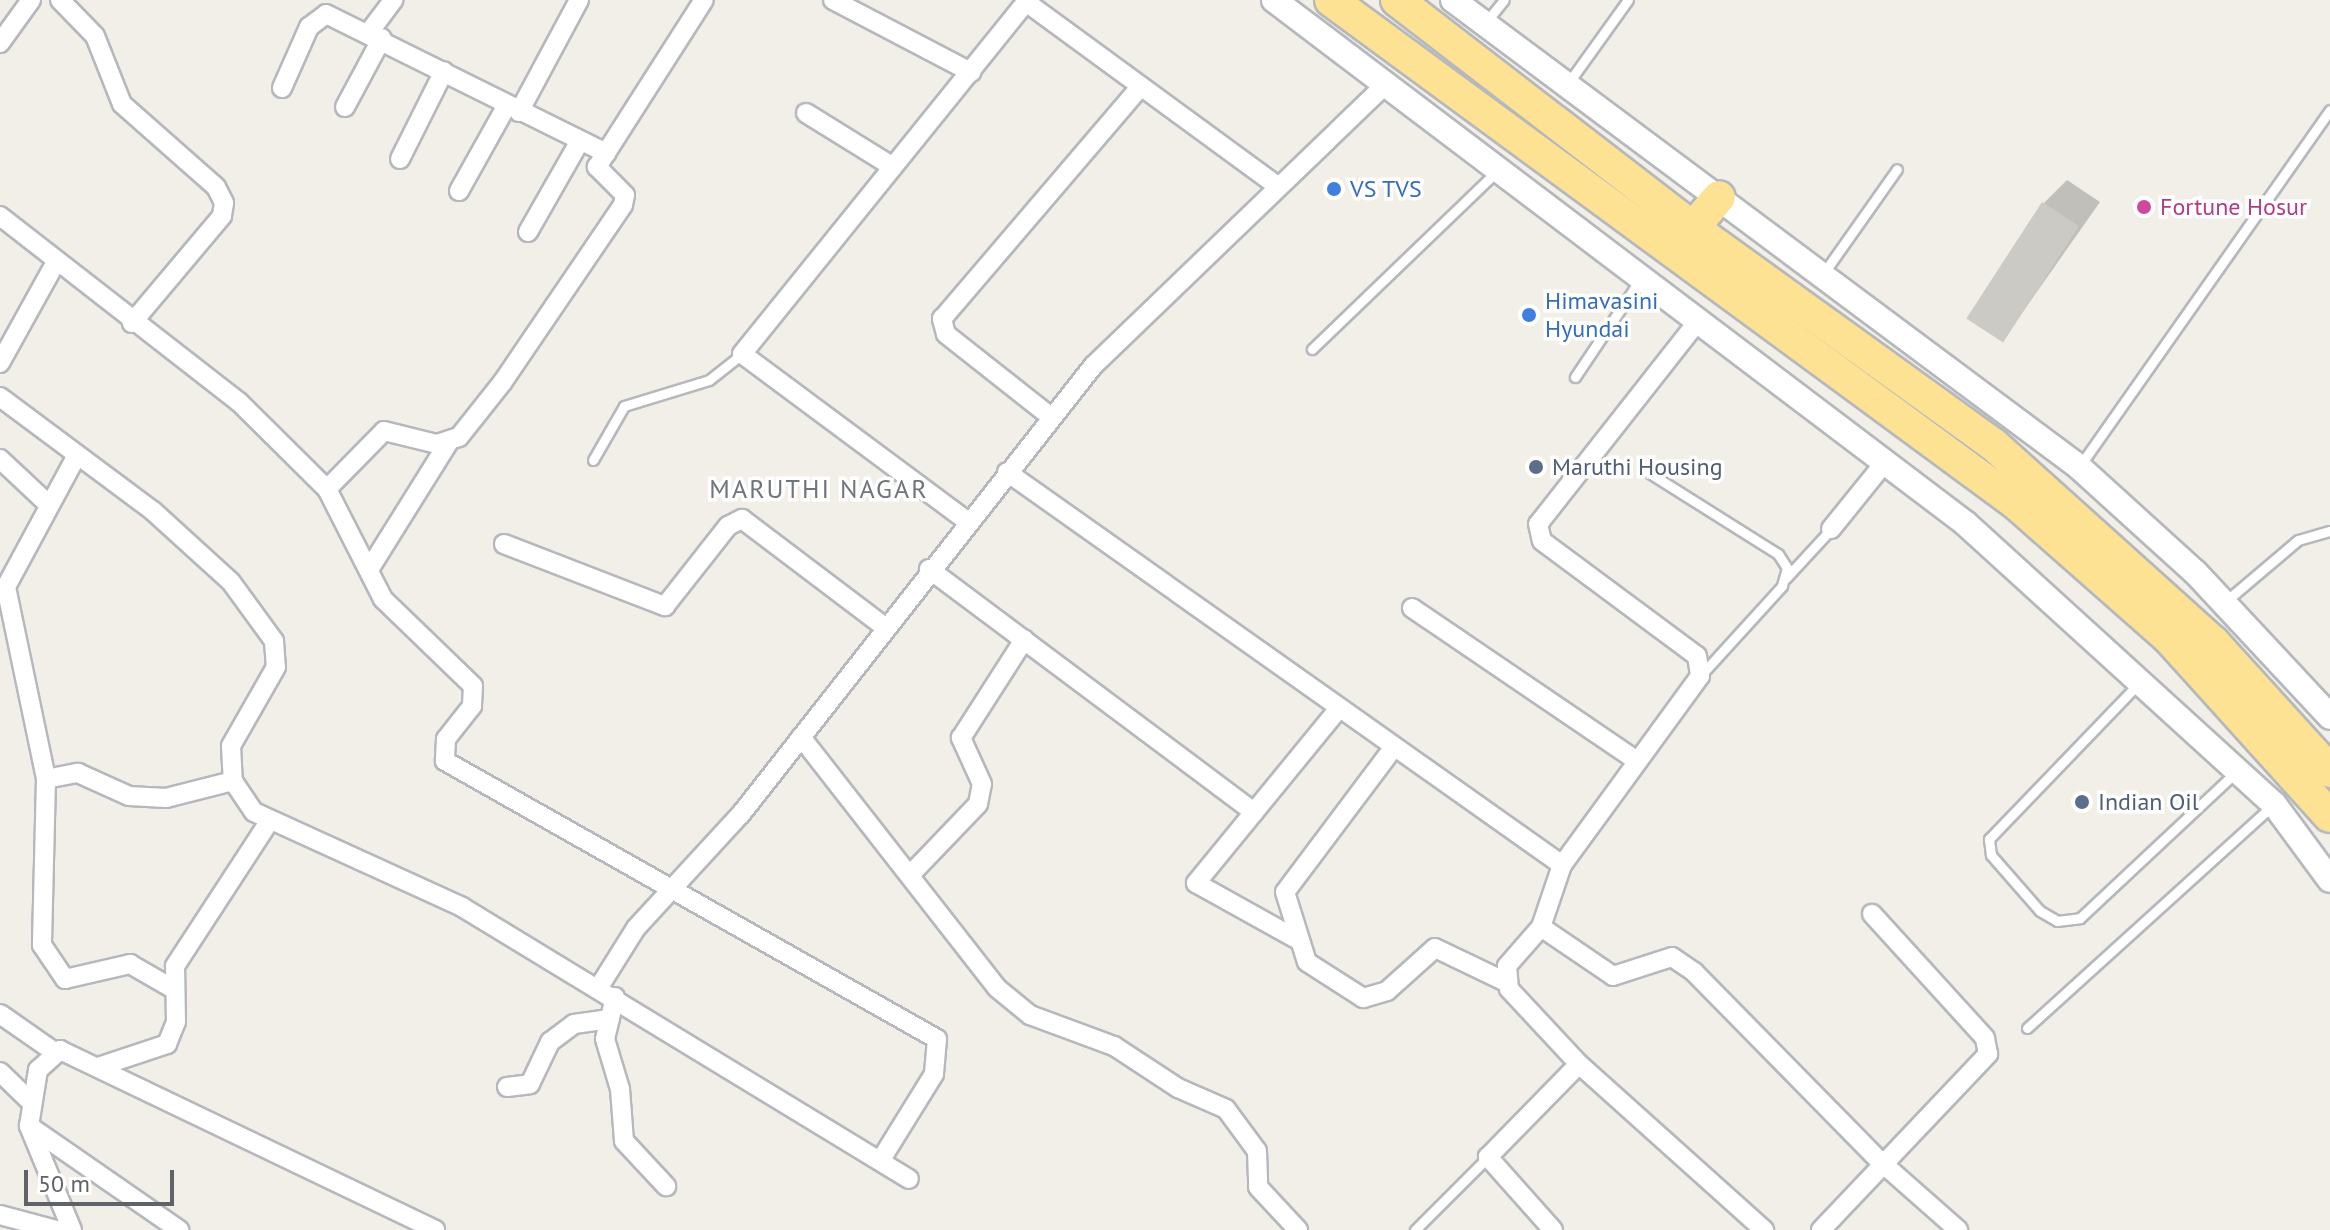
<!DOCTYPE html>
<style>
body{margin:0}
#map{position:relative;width:2330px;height:1230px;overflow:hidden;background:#f1efe8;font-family:"PT Sans",sans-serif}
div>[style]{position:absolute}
.shadow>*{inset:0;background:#0003}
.building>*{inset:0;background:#cccac5;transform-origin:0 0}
.roads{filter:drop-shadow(2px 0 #b5b8bc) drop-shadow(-2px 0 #b5b8bc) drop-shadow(0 2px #b5b8bc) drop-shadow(0 -2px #b5b8bc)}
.lane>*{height:9px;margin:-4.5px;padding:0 4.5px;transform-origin:4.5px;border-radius:4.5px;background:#fff}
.street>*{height:18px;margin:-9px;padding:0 9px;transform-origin:9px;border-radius:9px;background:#fff}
.secondary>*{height:24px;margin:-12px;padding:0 12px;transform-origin:12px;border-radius:12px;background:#fff}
.highway>*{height:32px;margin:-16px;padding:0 16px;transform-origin:16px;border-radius:16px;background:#fde293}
.dots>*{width:22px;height:22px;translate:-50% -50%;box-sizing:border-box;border:4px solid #fff;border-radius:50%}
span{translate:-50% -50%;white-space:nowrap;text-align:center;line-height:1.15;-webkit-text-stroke:7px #fff;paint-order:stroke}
.shop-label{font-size:24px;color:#366cbe}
.left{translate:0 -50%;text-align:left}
.hotel-label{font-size:24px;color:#b23c85}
.service-label{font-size:24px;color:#4e5e75}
.neighbourhood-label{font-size:26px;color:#70757a;letter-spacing:2px}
.scale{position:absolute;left:24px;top:1170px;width:150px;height:36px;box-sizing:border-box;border:4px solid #5f6368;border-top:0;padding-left:10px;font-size:24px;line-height:28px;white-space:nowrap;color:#5f6368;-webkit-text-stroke:6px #fff;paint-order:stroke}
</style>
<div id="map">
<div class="shadow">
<div style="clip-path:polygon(2067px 180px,2100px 202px,2003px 340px,2044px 203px)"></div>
</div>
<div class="building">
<div style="left:2042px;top:202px;width:44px;height:139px;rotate:33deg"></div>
</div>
<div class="roads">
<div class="lane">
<div style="left:1486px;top:22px;width:28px;rotate:-51deg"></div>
<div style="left:1569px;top:82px;width:101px;rotate:-54.3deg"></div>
<div style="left:1823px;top:274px;width:128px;rotate:-54.8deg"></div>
<div style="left:1312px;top:349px;width:257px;rotate:-43.9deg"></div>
<div style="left:1575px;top:377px;width:117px;rotate:-56.2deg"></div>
<div style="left:593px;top:460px;width:62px;rotate:-60.1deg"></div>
<div style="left:624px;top:406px;width:89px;rotate:-17deg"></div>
<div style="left:709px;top:380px;width:42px;rotate:-38.2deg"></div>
<div style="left:2079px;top:467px;width:436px;rotate:-54.9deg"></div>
<div style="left:1643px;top:469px;width:160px;rotate:32.2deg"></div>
<div style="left:1778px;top:554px;width:17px;rotate:57deg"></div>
<div style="left:1787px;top:568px;width:19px;rotate:106deg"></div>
<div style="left:1782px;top:586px;width:119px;rotate:132.3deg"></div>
<div style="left:1786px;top:578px;width:67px;rotate:-47.4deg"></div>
<div style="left:2226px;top:601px;width:94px;rotate:-40.3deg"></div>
<div style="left:2298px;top:540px;width:33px;rotate:-16deg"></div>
<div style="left:2140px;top:682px;width:218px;rotate:133.9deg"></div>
<div style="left:1989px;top:839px;width:16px;rotate:83deg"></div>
<div style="left:1991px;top:855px;width:74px;rotate:48.8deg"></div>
<div style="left:2040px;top:911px;width:20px;rotate:30deg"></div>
<div style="left:2057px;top:921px;width:23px;rotate:-7deg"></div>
<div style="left:2080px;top:918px;width:214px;rotate:-43.1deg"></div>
<div style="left:2027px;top:1028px;width:333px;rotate:-42.2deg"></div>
<div style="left:1415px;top:1230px;width:103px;rotate:-45deg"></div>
</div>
<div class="street">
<div style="left:60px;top:0;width:50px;rotate:45.8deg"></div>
<div style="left:95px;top:36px;width:73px;rotate:68.3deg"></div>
<div style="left:122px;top:104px;width:125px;rotate:41.4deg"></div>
<div style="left:216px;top:187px;width:18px;rotate:63deg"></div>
<div style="left:224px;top:203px;width:13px;rotate:99deg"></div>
<div style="left:222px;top:216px;width:140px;rotate:130.1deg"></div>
<div style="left:833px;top:0;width:156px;rotate:27.6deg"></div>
<div style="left:1026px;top:2px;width:311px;rotate:36.2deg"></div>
<div style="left:370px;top:31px;width:39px;rotate:-53deg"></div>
<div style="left:0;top:43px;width:53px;rotate:-54.2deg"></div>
<div style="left:282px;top:88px;width:67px;rotate:-66.1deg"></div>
<div style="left:309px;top:27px;width:21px;rotate:-37deg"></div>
<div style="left:326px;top:14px;width:313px;rotate:26.4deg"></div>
<div style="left:345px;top:107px;width:78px;rotate:-61.8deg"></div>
<div style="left:519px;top:112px;width:127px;rotate:-61.8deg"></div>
<div style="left:806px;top:113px;width:102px;rotate:31.8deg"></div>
<div style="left:400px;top:159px;width:98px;rotate:-63.4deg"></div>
<div style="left:459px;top:191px;width:98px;rotate:-60.8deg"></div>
<div style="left:0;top:216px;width:303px;rotate:37.9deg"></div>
<div style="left:239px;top:402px;width:124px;rotate:44.7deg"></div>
<div style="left:327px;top:489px;width:123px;rotate:63deg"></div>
<div style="left:383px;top:599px;width:125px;rotate:44deg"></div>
<div style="left:473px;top:686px;width:20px;rotate:93deg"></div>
<div style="left:472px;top:706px;width:42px;rotate:128.2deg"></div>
<div style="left:446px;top:739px;width:22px;rotate:93deg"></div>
<div style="left:445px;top:761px;width:565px;rotate:29.47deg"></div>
<div style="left:937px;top:1039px;width:35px;rotate:95deg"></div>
<div style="left:934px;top:1074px;width:102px;rotate:121.8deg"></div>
<div style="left:528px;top:232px;width:105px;rotate:-60.3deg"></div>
<div style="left:1698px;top:321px;width:258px;rotate:128.2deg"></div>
<div style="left:1538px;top:524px;width:17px;rotate:77deg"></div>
<div style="left:1542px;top:541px;width:193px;rotate:36.6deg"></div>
<div style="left:1697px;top:656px;width:20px;rotate:81deg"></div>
<div style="left:1700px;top:676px;width:234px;rotate:126.1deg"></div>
<div style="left:1562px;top:865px;width:65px;rotate:108.7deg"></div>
<div style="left:1541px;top:927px;width:87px;rotate:34.2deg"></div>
<div style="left:1613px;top:976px;width:62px;rotate:-17.9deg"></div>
<div style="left:1672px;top:957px;width:27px;rotate:34deg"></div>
<div style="left:1694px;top:972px;width:267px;rotate:45.5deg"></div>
<div style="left:1881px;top:1162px;width:103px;rotate:41.4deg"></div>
<div style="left:0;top:363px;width:115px;rotate:-61deg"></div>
<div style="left:0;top:397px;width:191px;rotate:36.7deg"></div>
<div style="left:153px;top:511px;width:105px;rotate:42.3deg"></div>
<div style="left:231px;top:582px;width:73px;rotate:53.9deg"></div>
<div style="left:274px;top:641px;width:26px;rotate:86deg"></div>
<div style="left:276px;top:667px;width:91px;rotate:119.7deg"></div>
<div style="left:231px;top:746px;width:35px;rotate:87deg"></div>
<div style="left:233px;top:781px;width:37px;rotate:56deg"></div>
<div style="left:254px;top:812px;width:229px;rotate:24.5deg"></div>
<div style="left:462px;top:907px;width:523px;rotate:31.32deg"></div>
<div style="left:1051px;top:417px;width:134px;rotate:-141.7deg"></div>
<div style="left:946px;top:334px;width:16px;rotate:-105deg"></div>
<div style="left:942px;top:319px;width:306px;rotate:-49.5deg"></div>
<div style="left:77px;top:455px;width:150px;rotate:118.3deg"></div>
<div style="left:6px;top:587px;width:196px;rotate:78.2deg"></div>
<div style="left:46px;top:779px;width:166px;rotate:91.4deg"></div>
<div style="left:42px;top:945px;width:41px;rotate:55.9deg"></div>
<div style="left:65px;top:979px;width:67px;rotate:-13deg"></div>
<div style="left:130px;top:964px;width:46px;rotate:29.9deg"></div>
<div style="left:0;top:459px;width:66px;rotate:43.2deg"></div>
<div style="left:1007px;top:472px;width:680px;rotate:35.3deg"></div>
<div style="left:327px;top:489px;width:81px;rotate:-45.5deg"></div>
<div style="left:384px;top:431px;width:55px;rotate:13.8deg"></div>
<div style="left:437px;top:444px;width:23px;rotate:-18deg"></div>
<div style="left:459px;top:437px;width:69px;rotate:-51.5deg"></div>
<div style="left:502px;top:383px;width:215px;rotate:-55.8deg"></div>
<div style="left:623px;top:205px;width:10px;rotate:-79deg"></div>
<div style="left:625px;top:195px;width:40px;rotate:-135deg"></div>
<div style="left:597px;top:167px;width:198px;rotate:-57.4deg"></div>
<div style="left:967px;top:521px;width:280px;rotate:-143.4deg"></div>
<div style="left:742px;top:354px;width:455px;rotate:-51.1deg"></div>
<div style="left:1831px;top:529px;width:86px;rotate:-51.1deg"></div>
<div style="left:504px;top:544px;width:173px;rotate:21.1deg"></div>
<div style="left:665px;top:606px;width:102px;rotate:-51.8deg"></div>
<div style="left:728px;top:526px;width:16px;rotate:-27deg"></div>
<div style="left:742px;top:519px;width:179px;rotate:37.1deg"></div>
<div style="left:370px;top:568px;width:147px;rotate:-58deg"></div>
<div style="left:929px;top:569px;width:406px;rotate:36.8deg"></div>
<div style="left:1412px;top:608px;width:272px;rotate:34.2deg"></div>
<div style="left:801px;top:737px;width:318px;rotate:52deg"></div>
<div style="left:997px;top:988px;width:43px;rotate:39.3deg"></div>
<div style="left:1030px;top:1015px;width:90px;rotate:20.3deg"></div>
<div style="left:1114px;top:1046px;width:77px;rotate:33.3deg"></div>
<div style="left:1178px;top:1088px;width:52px;rotate:23.6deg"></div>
<div style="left:1226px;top:1109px;width:52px;rotate:53.6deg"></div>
<div style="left:1257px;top:1151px;width:36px;rotate:88deg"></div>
<div style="left:1258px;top:1187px;width:59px;rotate:47.1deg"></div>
<div style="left:1394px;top:747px;width:181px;rotate:126.9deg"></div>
<div style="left:1285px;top:892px;width:73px;rotate:72.6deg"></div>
<div style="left:1307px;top:962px;width:67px;rotate:32.7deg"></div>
<div style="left:1363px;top:998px;width:25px;rotate:-16deg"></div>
<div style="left:1387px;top:991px;width:64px;rotate:-41.9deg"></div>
<div style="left:1435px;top:948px;width:79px;rotate:25.6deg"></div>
<div style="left:46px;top:779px;width:33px;rotate:-11deg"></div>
<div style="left:78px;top:773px;width:56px;rotate:24.3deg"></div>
<div style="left:129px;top:796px;width:37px;rotate:3deg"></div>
<div style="left:166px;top:798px;width:69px;rotate:-14.2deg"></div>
<div style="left:910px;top:875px;width:98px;rotate:-46.2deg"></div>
<div style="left:978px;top:804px;width:20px;rotate:-79deg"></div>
<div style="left:982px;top:784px;width:51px;rotate:-114.5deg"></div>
<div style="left:961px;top:738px;width:117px;rotate:-57.3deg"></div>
<div style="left:1541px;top:927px;width:52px;rotate:131.1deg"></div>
<div style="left:1507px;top:966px;width:23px;rotate:85deg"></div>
<div style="left:1509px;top:989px;width:103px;rotate:47deg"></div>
<div style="left:1579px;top:1064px;width:249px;rotate:41.9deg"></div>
<div style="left:1300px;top:941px;width:119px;rotate:-150.9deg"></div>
<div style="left:1196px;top:883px;width:226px;rotate:-50.7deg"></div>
<div style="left:599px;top:987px;width:70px;rotate:-57.9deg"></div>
<div style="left:636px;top:928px;width:155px;rotate:-47.4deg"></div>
<div style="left:741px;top:814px;width:570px;rotate:-51.84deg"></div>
<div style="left:1093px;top:366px;width:407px;rotate:-43.9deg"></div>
<div style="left:615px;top:997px;width:43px;rotate:103.4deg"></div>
<div style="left:605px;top:1039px;width:52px;rotate:73.3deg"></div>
<div style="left:620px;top:1089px;width:52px;rotate:85.6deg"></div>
<div style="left:624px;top:1141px;width:62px;rotate:47deg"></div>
<div style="left:0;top:1014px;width:65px;rotate:34.9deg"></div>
<div style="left:98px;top:1067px;width:73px;rotate:-18.4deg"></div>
<div style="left:167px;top:1044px;width:24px;rotate:-68deg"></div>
<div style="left:176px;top:1022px;width:56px;rotate:-91deg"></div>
<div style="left:175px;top:966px;width:172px;rotate:-56.9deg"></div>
<div style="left:0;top:1072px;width:43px;rotate:44.1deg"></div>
<div style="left:507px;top:1087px;width:23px;rotate:-7deg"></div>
<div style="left:530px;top:1084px;width:47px;rotate:-64.5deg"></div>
<div style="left:550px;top:1042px;width:30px;rotate:-37deg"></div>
<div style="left:574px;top:1024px;width:36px;rotate:-8deg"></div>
<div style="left:29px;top:1126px;width:183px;rotate:34.7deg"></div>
<div style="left:0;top:1215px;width:58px;rotate:15deg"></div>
<div style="left:72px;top:1230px;width:113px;rotate:-112.5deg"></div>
<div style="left:29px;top:1126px;width:57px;rotate:-80.9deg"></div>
<div style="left:38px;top:1070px;width:30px;rotate:-42deg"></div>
<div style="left:60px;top:1050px;width:416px;rotate:25.6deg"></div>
<div style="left:1553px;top:1230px;width:98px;rotate:-131.7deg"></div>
<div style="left:1488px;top:1157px;width:130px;rotate:-45.6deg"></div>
<div style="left:1821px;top:1230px;width:243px;rotate:-46.5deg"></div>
<div style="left:1988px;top:1054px;width:16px;rotate:-101deg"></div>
<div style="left:1985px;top:1038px;width:168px;rotate:-132.3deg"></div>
</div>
<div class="secondary">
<div style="left:1274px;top:0;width:867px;rotate:37.12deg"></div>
<div style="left:1965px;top:523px;width:418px;rotate:42.3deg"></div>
<div style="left:2274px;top:804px;width:94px;rotate:53.6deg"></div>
<div style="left:1453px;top:0;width:781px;rotate:36.72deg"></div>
<div style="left:2079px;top:467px;width:156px;rotate:42.2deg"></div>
<div style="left:2195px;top:572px;width:198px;rotate:47deg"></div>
</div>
<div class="highway">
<div style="left:1331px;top:0;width:851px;rotate:36.3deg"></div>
<div style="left:2017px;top:504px;width:201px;rotate:41.4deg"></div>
<div style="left:2168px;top:637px;width:241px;rotate:47.9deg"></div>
<div style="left:1397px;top:0;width:374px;rotate:37.6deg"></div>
<div style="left:1693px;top:228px;width:371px;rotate:35.8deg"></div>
<div style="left:1994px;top:445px;width:295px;rotate:42deg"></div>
<div style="left:2213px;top:642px;width:174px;rotate:47.8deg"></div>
<div style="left:1693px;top:228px;width:40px;rotate:-50deg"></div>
</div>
</div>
<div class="dots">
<div style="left:1334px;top:189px;background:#3f7fe0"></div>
<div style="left:2144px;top:207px;background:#d1479c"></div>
<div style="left:1529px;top:315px;background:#3f7fe0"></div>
<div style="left:1536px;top:467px;background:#5c6f8a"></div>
<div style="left:2082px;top:802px;background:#5c6f8a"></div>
</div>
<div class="shop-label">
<span class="left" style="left:1350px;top:189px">VS TVS</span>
<span class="left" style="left:1545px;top:315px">Himavasini<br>Hyundai</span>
</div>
<div class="hotel-label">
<span class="left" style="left:2160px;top:207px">Fortune Hosur</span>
</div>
<div class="service-label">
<span class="left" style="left:1552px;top:467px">Maruthi Housing</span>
<span class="left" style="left:2098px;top:802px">Indian Oil</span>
</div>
<div class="neighbourhood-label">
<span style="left:819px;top:489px">MARUTHI NAGAR</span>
</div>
<div class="scale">50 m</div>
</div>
